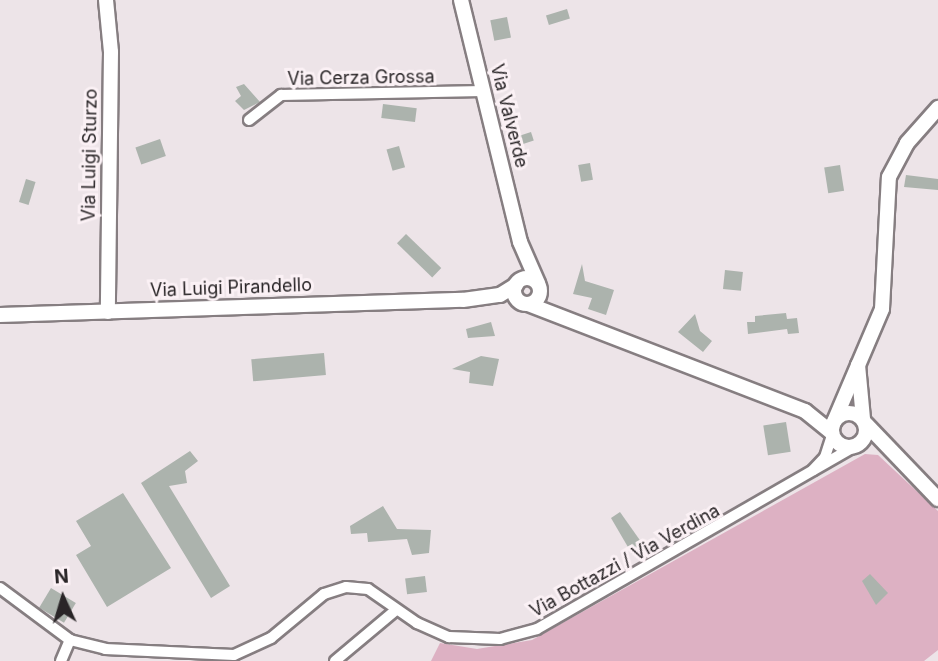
<!DOCTYPE html>
<style>
body{margin:0}
#map{position:relative;width:938px;height:661px;overflow:hidden;background:#ede4e8;font-family:Inter,sans-serif}
div>[style]{position:absolute}
.green>*{inset:0;background:#ddb1c3}
.building>*{inset:0;background:#acb3ad;transform-origin:0 0}
.roads{filter:drop-shadow(2px 0 #867e81) drop-shadow(-2px 0 #867e81) drop-shadow(0 2px #867e81) drop-shadow(0 -2px #867e81)}
.street>*{height:10px;margin:-5px;padding:0 5px;transform-origin:5px;border-radius:5px;background:#fff}
.secondary>*{height:14px;margin:-7px;padding:0 7px;transform-origin:7px;border-radius:7px;background:#fff}
.secondary>.ring{margin:-7px;padding:0;box-sizing:content-box;background:none;border:14px solid #fff;border-radius:50%}
span{translate:-50% -50%;white-space:nowrap;text-align:center;line-height:1.15;-webkit-text-stroke:6px #fbf1f5;paint-order:stroke}
.street-label{font-size:18px;color:#292527}
.north{position:absolute;left:28px;top:563px;width:70px;height:70px;-webkit-text-stroke:5px #fbf1f5;paint-order:stroke;rotate:356deg;font-size:19px;font-weight:700;line-height:28px;text-align:center;color:#292527}
.north::after{content:'';display:block;margin:auto;width:24px;height:32px;background:#292527;clip-path:polygon(50% 0,100% 100%,50% 72%,0 100%)}
</style>
<div id="map">
<div class="green">
<div style="clip-path:polygon(865px 454px,878px 455px,938px 511px,938px 650px,924px 661px,431px 661px,440px 643px,477px 649px,532px 640px)"></div>
</div>
<div class="building">
<div style="left:567px;top:9px;width:10px;height:22px;rotate:73deg"></div>
<div style="left:507px;top:17px;width:21px;height:17px;rotate:79deg"></div>
<div style="clip-path:polygon(244px 84px,260px 102px,244px 110px,235px 101px,241px 96px,236px 87px)"></div>
<div style="left:383px;top:104px;width:34px;height:14px;rotate:7deg"></div>
<div style="left:531px;top:132px;width:9px;height:25px;rotate:72deg"></div>
<div style="left:160px;top:139px;width:18px;height:26px;rotate:71deg"></div>
<div style="left:399px;top:146px;width:22px;height:13px;rotate:74deg"></div>
<div style="left:590px;top:163px;width:17px;height:12px;rotate:80deg"></div>
<div style="left:840px;top:165px;width:26px;height:16px;rotate:81deg"></div>
<div style="clip-path:polygon(906px 175px,938px 179px,938px 190px,904px 187px)"></div>
<div style="left:26px;top:179px;width:10px;height:24px;rotate:17deg"></div>
<div style="left:406px;top:234px;width:49px;height:13px;rotate:44deg"></div>
<div style="clip-path:polygon(582px 264px,585px 281px,614px 290px,606px 315px,588px 309px,592px 298px,573px 294px)"></div>
<div style="left:725px;top:270px;width:18px;height:19px;rotate:6deg"></div>
<div style="clip-path:polygon(786px 313px,787px 319px,797px 318px,799px 333px,788px 334px,787px 329px,748px 334px,747px 322px,755px 322px,755px 316px)"></div>
<div style="clip-path:polygon(695px 314px,700px 331px,712px 341px,703px 352px,678px 332px)"></div>
<div style="clip-path:polygon(491px 322px,495px 336px,468px 338px,466px 329px)"></div>
<div style="left:324px;top:353px;width:22px;height:73px;rotate:85deg"></div>
<div style="clip-path:polygon(481px 356px,499px 359px,493px 386px,469px 383px,470px 372px,452px 369px)"></div>
<div style="left:786px;top:422px;width:30px;height:23px;rotate:81deg"></div>
<div style="clip-path:polygon(190px 451px,198px 461px,185px 471px,187px 483px,169px 486px,230px 586px,211px 598px,141px 483px)"></div>
<div style="clip-path:polygon(123px 493px,171px 568px,107px 607px,76px 555px,91px 546px,76px 521px)"></div>
<div style="clip-path:polygon(383px 506px,397px 529px,431px 530px,429px 553px,412px 555px,407px 539px,368px 542px,367px 533px,351px 534px,350px 526px)"></div>
<div style="clip-path:polygon(620px 512px,644px 546px,632px 554px,611px 518px)"></div>
<div style="clip-path:polygon(870px 574px,888px 593px,876px 605px,862px 581px)"></div>
<div style="left:425px;top:576px;width:16px;height:20px;rotate:83deg"></div>
<div style="left:51px;top:588px;width:29px;height:23px;rotate:31deg"></div>
</div>
<div class="roads">
<div class="street">
<div style="left:249px;top:120px;width:41px;rotate:-38deg"></div>
<div style="left:281px;top:95px;width:202px;rotate:-1.1deg"></div>
<div style="left:813px;top:470px;width:18px;rotate:-47deg"></div>
<div style="left:825px;top:457px;width:23px;rotate:-72deg"></div>
<div style="left:0;top:588px;width:87px;rotate:36.6deg"></div>
<div style="left:70px;top:640px;width:36px;rotate:14deg"></div>
<div style="left:105px;top:649px;width:129px;rotate:2.7deg"></div>
<div style="left:234px;top:655px;width:41px;rotate:-24.7deg"></div>
<div style="left:271px;top:638px;width:69px;rotate:-39.7deg"></div>
<div style="left:324px;top:594px;width:23px;rotate:-18deg"></div>
<div style="left:346px;top:587px;width:22px;rotate:5deg"></div>
<div style="left:368px;top:589px;width:60px;rotate:34.8deg"></div>
<div style="left:417px;top:623px;width:35px;rotate:24deg"></div>
<div style="left:449px;top:637px;width:51px;rotate:2.2deg"></div>
<div style="left:500px;top:639px;width:38px;rotate:-15deg"></div>
<div style="left:537px;top:629px;width:365px;rotate:-29.9deg"></div>
<div style="left:61px;top:661px;width:23px;rotate:-67deg"></div>
<div style="left:335px;top:661px;width:80px;rotate:-39.9deg"></div>
</div>
<div class="secondary">
<div style="left:106px;top:0;width:52px;rotate:84.5deg"></div>
<div style="left:111px;top:52px;width:260px;rotate:90.7deg"></div>
<div style="left:461px;top:0;width:249px;rotate:76.3deg"></div>
<div style="left:520px;top:242px;width:45px;rotate:66.3deg"></div>
<div class="ring" style="left:514px;top:278px;width:12px;height:12px"></div>
<div style="left:528px;top:304px;width:297px;rotate:21.1deg"></div>
<div style="left:805px;top:411px;width:35px;rotate:39deg"></div>
<div style="left:0;top:315px;width:463px;rotate:-1.9deg"></div>
<div style="left:463px;top:300px;width:37px;rotate:-8deg"></div>
<div style="left:500px;top:295px;width:19px;rotate:-32deg"></div>
<div style="left:858px;top:365px;width:54px;rotate:84.7deg"></div>
<div class="ring" style="left:832px;top:413px;width:20px;height:20px"></div>
<div style="left:833px;top:424px;width:125px;rotate:-66.9deg"></div>
<div style="left:882px;top:309px;width:132px;rotate:-87deg"></div>
<div style="left:889px;top:177px;width:38px;rotate:-62deg"></div>
<div style="left:907px;top:143px;width:47px;rotate:-48.5deg"></div>
<div style="left:866px;top:424px;width:104px;rotate:46.2deg"></div>
</div>
</div>
<div class="street-label">
<span style="left:361px;top:78px;rotate:-1deg">Via Cerza Grossa</span>
<span style="left:509px;top:116px;rotate:76deg">Via Valverde</span>
<span style="left:90px;top:155px;rotate:-89deg">Via Luigi Sturzo</span>
<span style="left:231px;top:288px;rotate:-2deg">Via Luigi Pirandello</span>
<span style="left:625px;top:561px;rotate:-29deg">Via Bottazzi / Via Verdina</span>
</div>
<div class="north">N</div>
</div>
